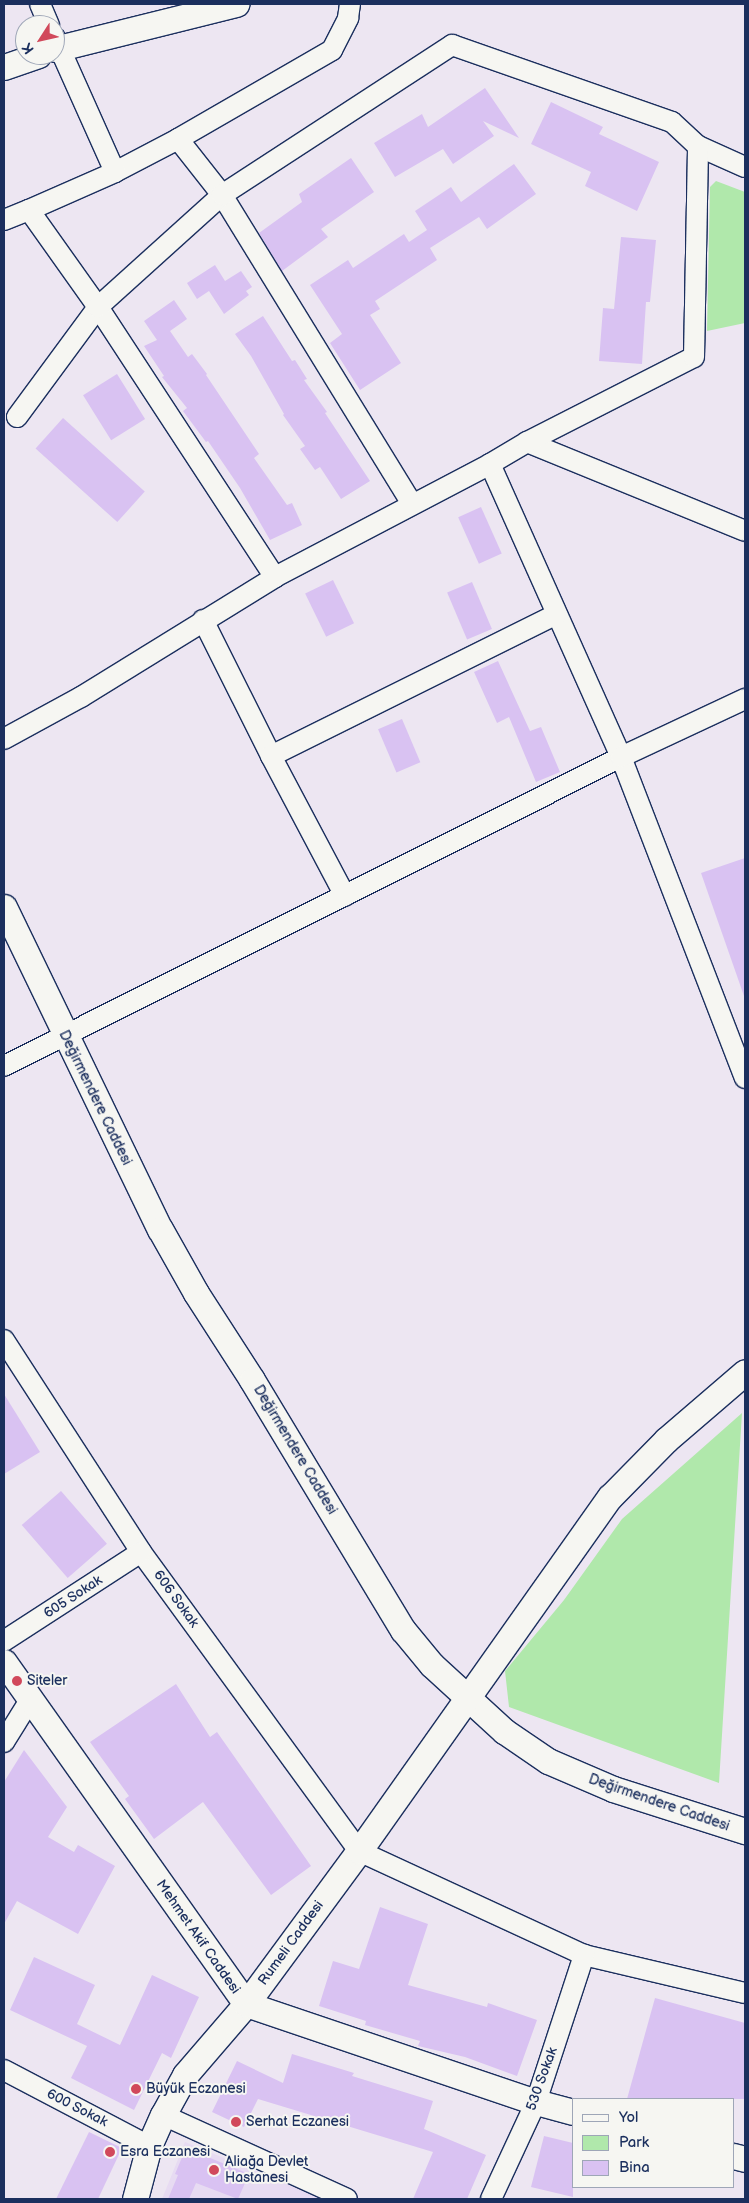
<!DOCTYPE html>
<meta charset="utf-8">
<style>
body{margin:0}
#map{position:relative;width:749px;height:2203px;overflow:hidden;background:#ede6f2;font-family:"Balsamiq Sans",sans-serif}
div>[style]{position:absolute}
.built>*{inset:0;background:#e7dbf2}
.green>*{inset:0;background:#b0e8ab}
.building>*{inset:0;background:#d9c2f2;transform-origin:0 0}
.roads{filter:drop-shadow(1px 0 #1b2f5e) drop-shadow(-1px 0 #1b2f5e) drop-shadow(0 1px #1b2f5e) drop-shadow(0 -1px #1b2f5e)}
.minor>*{height:20px;margin:-10px;padding:0 10px;transform-origin:10px;border-radius:10px;background:#f6f6f2}
.tertiary>*{height:25px;margin:-12.5px;padding:0 12.5px;transform-origin:12.5px;border-radius:12.5px;background:#f6f6f2}
.dots>*{width:14px;height:14px;translate:-50% -50%;box-sizing:border-box;border:2px solid #f6f6f2;border-radius:50%}
span{translate:-50% -50%;white-space:nowrap;text-align:center;line-height:1.15;-webkit-text-stroke:4px #f6f6f2;paint-order:stroke}
.street-label{font-size:14px;color:#1b2f5e}
.poi-label{font-size:14px;color:#1b2f5e}
.left{translate:0 -50%;text-align:left}
.frame{position:absolute;inset:0;border:5px solid #1b2f5e;pointer-events:none}
.legend{position:absolute;left:572px;top:2098px;width:162px;height:90px;box-sizing:border-box;background:#f6f6f2;border:1px solid #9ea6b7;margin:0;padding:6px 9px;list-style:none;font-size:15px;color:#1b2f5e}
.legend li{display:flex;align-items:center;gap:10px;height:25px}
.legend b{width:25px;border:1px solid #9ea6b7}
.north{position:absolute;left:15px;top:15px;width:50px;height:50px;box-sizing:border-box;background:#f6f6f2;border:1px solid #9ea6b7;border-radius:50%;rotate:235deg;font-size:14px;font-weight:700;line-height:20px;text-align:center;color:#1b2f5e}
.north::after{content:'';display:block;margin:auto;width:18px;height:22px;background:#d1495b;clip-path:polygon(50% 0,100% 100%,50% 72%,0 100%)}
</style>
<div id="map">
<div class="built">
<div style="clip-path:polygon(185px 2142px,323px 2199px,162px 2199px)"></div>
</div>
<div class="green">
<div style="clip-path:polygon(716px 181px,745px 192px,745px 323px,707px 331px,710px 187px)"></div>
<div style="clip-path:polygon(742px 1413px,719px 1783px,509px 1707px,505px 1671px,564px 1600px,622px 1519px)"></div>
</div>
<div class="building">
<div style="clip-path:polygon(485px 88px,519px 138px,483px 121px,494px 136px,453px 164px,443px 149px,395px 177px,374px 143px,422px 114px,428px 127px)"></div>
<div style="clip-path:polygon(551px 102px,603px 127px,599px 134px,659px 162px,637px 211px,585px 186px,591px 172px,531px 144px)"></div>
<div style="clip-path:polygon(351px 158px,374px 192px,321px 229px,328px 237px,282px 271px,259px 233px,302px 202px,299px 194px)"></div>
<div style="clip-path:polygon(514px 164px,536px 194px,487px 229px,479px 217px,430px 248px,437px 260px,375px 301px,380px 309px,370px 315px,401px 363px,360px 390px,330px 343px,342px 334px,310px 285px,348px 260px,353px 268px,404px 234px,409px 242px,427px 230px,415px 211px,451px 187px,461px 202px)"></div>
<div style="clip-path:polygon(621px 237px,656px 240px,650px 302px,646px 302px,642px 364px,599px 361px,603px 308px,614px 309px)"></div>
<div style="clip-path:polygon(215px 265px,225px 281px,241px 271px,252px 287px,246px 291px,249px 295px,224px 314px,209px 291px,197px 299px,187px 283px)"></div>
<div style="clip-path:polygon(174px 300px,187px 319px,170px 331px,188px 357px,192px 354px,207px 374px,206px 375px,259px 454px,254px 458px,287px 505px,292px 503px,302px 525px,270px 540px,240px 488px,208px 441px,206px 442px,183px 411px,187px 408px,162px 377px,164px 376px,144px 346px,157px 340px,144px 321px)"></div>
<div style="clip-path:polygon(263px 316px,292px 361px,295px 360px,307px 379px,304px 380px,327px 412px,325px 413px,370px 481px,341px 499px,320px 467px,315px 470px,300px 449px,305px 446px,283px 415px,284px 414px,251px 356px,235px 334px)"></div>
<div style="left:117px;top:374px;width:53px;height:40px;rotate:58deg"></div>
<div style="left:63px;top:418px;width:110px;height:41px;rotate:42deg"></div>
<div style="left:481px;top:507px;width:51px;height:25px;rotate:66deg"></div>
<div style="left:333px;top:580px;width:48px;height:31px;rotate:64deg"></div>
<div style="left:472px;top:582px;width:51px;height:27px;rotate:67deg"></div>
<div style="clip-path:polygon(498px 661px,530px 731px,541px 727px,560px 772px,536px 782px,509px 717px,497px 723px,474px 672px)"></div>
<div style="left:402px;top:719px;width:47px;height:26px;rotate:67deg"></div>
<div style="clip-path:polygon(745px 858px,745px 996px,744px 996px,701px 873px)"></div>
<div style="clip-path:polygon(4px 1394px,40px 1452px,4px 1474px)"></div>
<div style="left:61px;top:1491px;width:70px;height:52px;rotate:49deg"></div>
<div style="clip-path:polygon(176px 1684px,210px 1737px,217px 1732px,311px 1866px,271px 1895px,203px 1802px,154px 1839px,125px 1799px,129px 1796px,90px 1742px)"></div>
<div style="clip-path:polygon(24px 1750px,67px 1807px,48px 1837px,74px 1852px,78px 1845px,115px 1866px,78px 1934px,17px 1901px,4px 1924px,4px 1782px)"></div>
<div style="clip-path:polygon(380px 1907px,428px 1924px,408px 1985px,487px 2007px,488px 2003px,537px 2020px,517px 2076px,465px 2057px,418px 2046px,420px 2041px,365px 2025px,366px 2021px,319px 2006px,333px 1961px,359px 1969px)"></div>
<div style="clip-path:polygon(34px 1957px,95px 1985px,77px 2024px,120px 2045px,152px 1975px,199px 1997px,171px 2058px,162px 2053px,134px 2110px,71px 2078px,87px 2046px,10px 2010px)"></div>
<div style="clip-path:polygon(655px 1998px,745px 2023px,745px 2099px,627px 2099px)"></div>
<div style="clip-path:polygon(292px 2054px,354px 2073px,352px 2076px,433px 2101px,424px 2129px,486px 2155px,467px 2199px,413px 2199px,433px 2152px,258px 2099px,244px 2127px,212px 2112px,237px 2061px,283px 2083px)"></div>
<div style="clip-path:polygon(89px 2132px,122px 2148px,98px 2199px,56px 2199px)"></div>
<div style="clip-path:polygon(544px 2136px,573px 2143px,573px 2197px,531px 2187px)"></div>
<div style="clip-path:polygon(186px 2148px,249px 2174px,238px 2199px,196px 2183px,189px 2199px,168px 2199px,178px 2175px,175px 2174px)"></div>
</div>
<div class="roads">
<div class="minor">
<div style="left:40px;top:4px;width:23px;rotate:67deg"></div>
<div style="left:178px;top:139px;width:71px;rotate:51.8deg"></div>
<div style="left:222px;top:195px;width:363px;rotate:58.4deg"></div>
<div style="left:115px;top:172px;width:71px;rotate:-27.6deg"></div>
<div style="left:178px;top:139px;width:178px;rotate:-30deg"></div>
<div style="left:332px;top:50px;width:36px;rotate:-63deg"></div>
<div style="left:348px;top:18px;width:14px;rotate:-82deg"></div>
<div style="left:29px;top:210px;width:94px;rotate:-23.8deg"></div>
<div style="left:115px;top:172px;width:147px;rotate:-114.1deg"></div>
<div style="left:4px;top:220px;width:27px;rotate:-22deg"></div>
<div style="left:29px;top:210px;width:119px;rotate:54.6deg"></div>
<div style="left:98px;top:307px;width:323px;rotate:56.8deg"></div>
<div style="left:17px;top:417px;width:137px;rotate:-53.6deg"></div>
<div style="left:98px;top:307px;width:167px;rotate:-42.1deg"></div>
<div style="left:222px;top:195px;width:275px;rotate:-33.1deg"></div>
<div style="left:452px;top:45px;width:233px;rotate:19.3deg"></div>
<div style="left:672px;top:122px;width:35px;rotate:43deg"></div>
<div style="left:698px;top:146px;width:51px;rotate:24.1deg"></div>
<div style="left:527px;top:442px;width:235px;rotate:22.2deg"></div>
<div style="left:490px;top:464px;width:321px;rotate:65.9deg"></div>
<div style="left:621px;top:757px;width:344px;rotate:68.9deg"></div>
<div style="left:203px;top:620px;width:152px;rotate:63.4deg"></div>
<div style="left:271px;top:756px;width:158px;rotate:62.1deg"></div>
<div style="left:4px;top:739px;width:88px;rotate:-28.6deg"></div>
<div style="left:81px;top:697px;width:228px;rotate:-31.7deg"></div>
<div style="left:275px;top:577px;width:243px;rotate:-27.7deg"></div>
<div style="left:490px;top:464px;width:43px;rotate:-30.7deg"></div>
<div style="left:527px;top:442px;width:187px;rotate:-27deg"></div>
<div style="left:694px;top:357px;width:211px;rotate:-88.9deg"></div>
<div style="left:271px;top:756px;width:319px;rotate:-26.4deg"></div>
<div style="left:4px;top:1066px;width:690px;rotate:-26.6deg"></div>
<div style="left:621px;top:757px;width:137px;rotate:-25.1deg"></div>
<div style="left:4px;top:1340px;width:252px;rotate:57.1deg"></div>
<div style="left:141px;top:1552px;width:370px;rotate:53.9deg"></div>
<div style="left:359px;top:1851px;width:248px;rotate:24.8deg"></div>
<div style="left:584px;top:1955px;width:165px;rotate:13.3deg"></div>
<div style="left:4px;top:1641px;width:163px;rotate:-33deg"></div>
<div style="left:4px;top:1742px;width:49px;rotate:-58.2deg"></div>
<div style="left:4px;top:2070px;width:164px;rotate:27.7deg"></div>
<div style="left:163px;top:2115px;width:202px;rotate:24.5deg"></div>
<div style="left:491px;top:2199px;width:107px;rotate:-65.1deg"></div>
<div style="left:536px;top:2102px;width:155px;rotate:-71.9deg"></div>
</div>
<div class="tertiary">
<div style="left:55px;top:49px;width:187px;rotate:-14deg"></div>
<div style="left:4px;top:67px;width:36px;rotate:-19deg"></div>
<div style="left:4px;top:907px;width:358px;rotate:64.2deg"></div>
<div style="left:160px;top:1229px;width:73px;rotate:60.6deg"></div>
<div style="left:196px;top:1293px;width:103px;rotate:57.2deg"></div>
<div style="left:252px;top:1380px;width:292px;rotate:58.9deg"></div>
<div style="left:403px;top:1630px;width:45px;rotate:50.4deg"></div>
<div style="left:432px;top:1665px;width:98px;rotate:42.5deg"></div>
<div style="left:504px;top:1731px;width:53px;rotate:34.3deg"></div>
<div style="left:548px;top:1761px;width:71px;rotate:23.3deg"></div>
<div style="left:613px;top:1789px;width:139px;rotate:17.7deg"></div>
<div style="left:4px;top:1662px;width:419px;rotate:54.7deg"></div>
<div style="left:246px;top:2004px;width:306px;rotate:18.7deg"></div>
<div style="left:536px;top:2102px;width:38px;rotate:15deg"></div>
<div style="left:733px;top:2156px;width:12px;rotate:14deg"></div>
<div style="left:135px;top:2199px;width:55px;rotate:-75.2deg"></div>
<div style="left:149px;top:2146px;width:34px;rotate:-66deg"></div>
<div style="left:163px;top:2115px;width:46px;rotate:-61.2deg"></div>
<div style="left:185px;top:2075px;width:94px;rotate:-49.3deg"></div>
<div style="left:246px;top:2004px;width:190px;rotate:-53.6deg"></div>
<div style="left:359px;top:1851px;width:434px;rotate:-54.7deg"></div>
<div style="left:610px;top:1497px;width:80px;rotate:-45.5deg"></div>
<div style="left:666px;top:1440px;width:104px;rotate:-40.7deg"></div>
</div>
</div>
<div class="dots">
<div style="left:17px;top:1681px;background:#d1495b"></div>
<div style="left:136px;top:2089px;background:#d1495b"></div>
<div style="left:236px;top:2122px;background:#d1495b"></div>
<div style="left:110px;top:2152px;background:#d1495b"></div>
<div style="left:214px;top:2170px;background:#d1495b"></div>
</div>
<div class="street-label">
<span style="left:95px;top:1098px;rotate:64deg">Değirmendere Caddesi</span>
<span style="left:295px;top:1450px;rotate:59deg">Değirmendere Caddesi</span>
<span style="left:73px;top:1597px;rotate:-33deg">605 Sokak</span>
<span style="left:176px;top:1599px;rotate:54deg">606 Sokak</span>
<span style="left:659px;top:1803px;rotate:19deg">Değirmendere Caddesi</span>
<span style="left:198px;top:1937px;rotate:55deg">Mehmet Akif Caddesi</span>
<span style="left:291px;top:1943px;rotate:-54deg">Rumeli Caddesi</span>
<span style="left:542px;top:2079px;rotate:-70deg">530 Sokak</span>
<span style="left:77px;top:2108px;rotate:27deg">600 Sokak</span>
</div>
<div class="poi-label">
<span class="left" style="left:27px;top:1681px">Siteler</span>
<span class="left" style="left:146px;top:2089px">Büyük Eczanesi</span>
<span class="left" style="left:246px;top:2122px">Serhat Eczanesi</span>
<span class="left" style="left:120px;top:2152px">Esra Eczanesi</span>
<span class="left" style="left:225px;top:2170px">Aliağa Devlet<br>Hastanesi</span>
</div>
<div class="frame"></div>
<ul class="legend">
<li><b style="height:6px;background:#f6f6f2"></b>Yol</li>
<li><b style="height:14px;background:#b0e8ab"></b>Park</li>
<li><b style="height:14px;background:#d9c2f2"></b>Bina</li>
</ul>
<div class="north">K</div>
</div>
